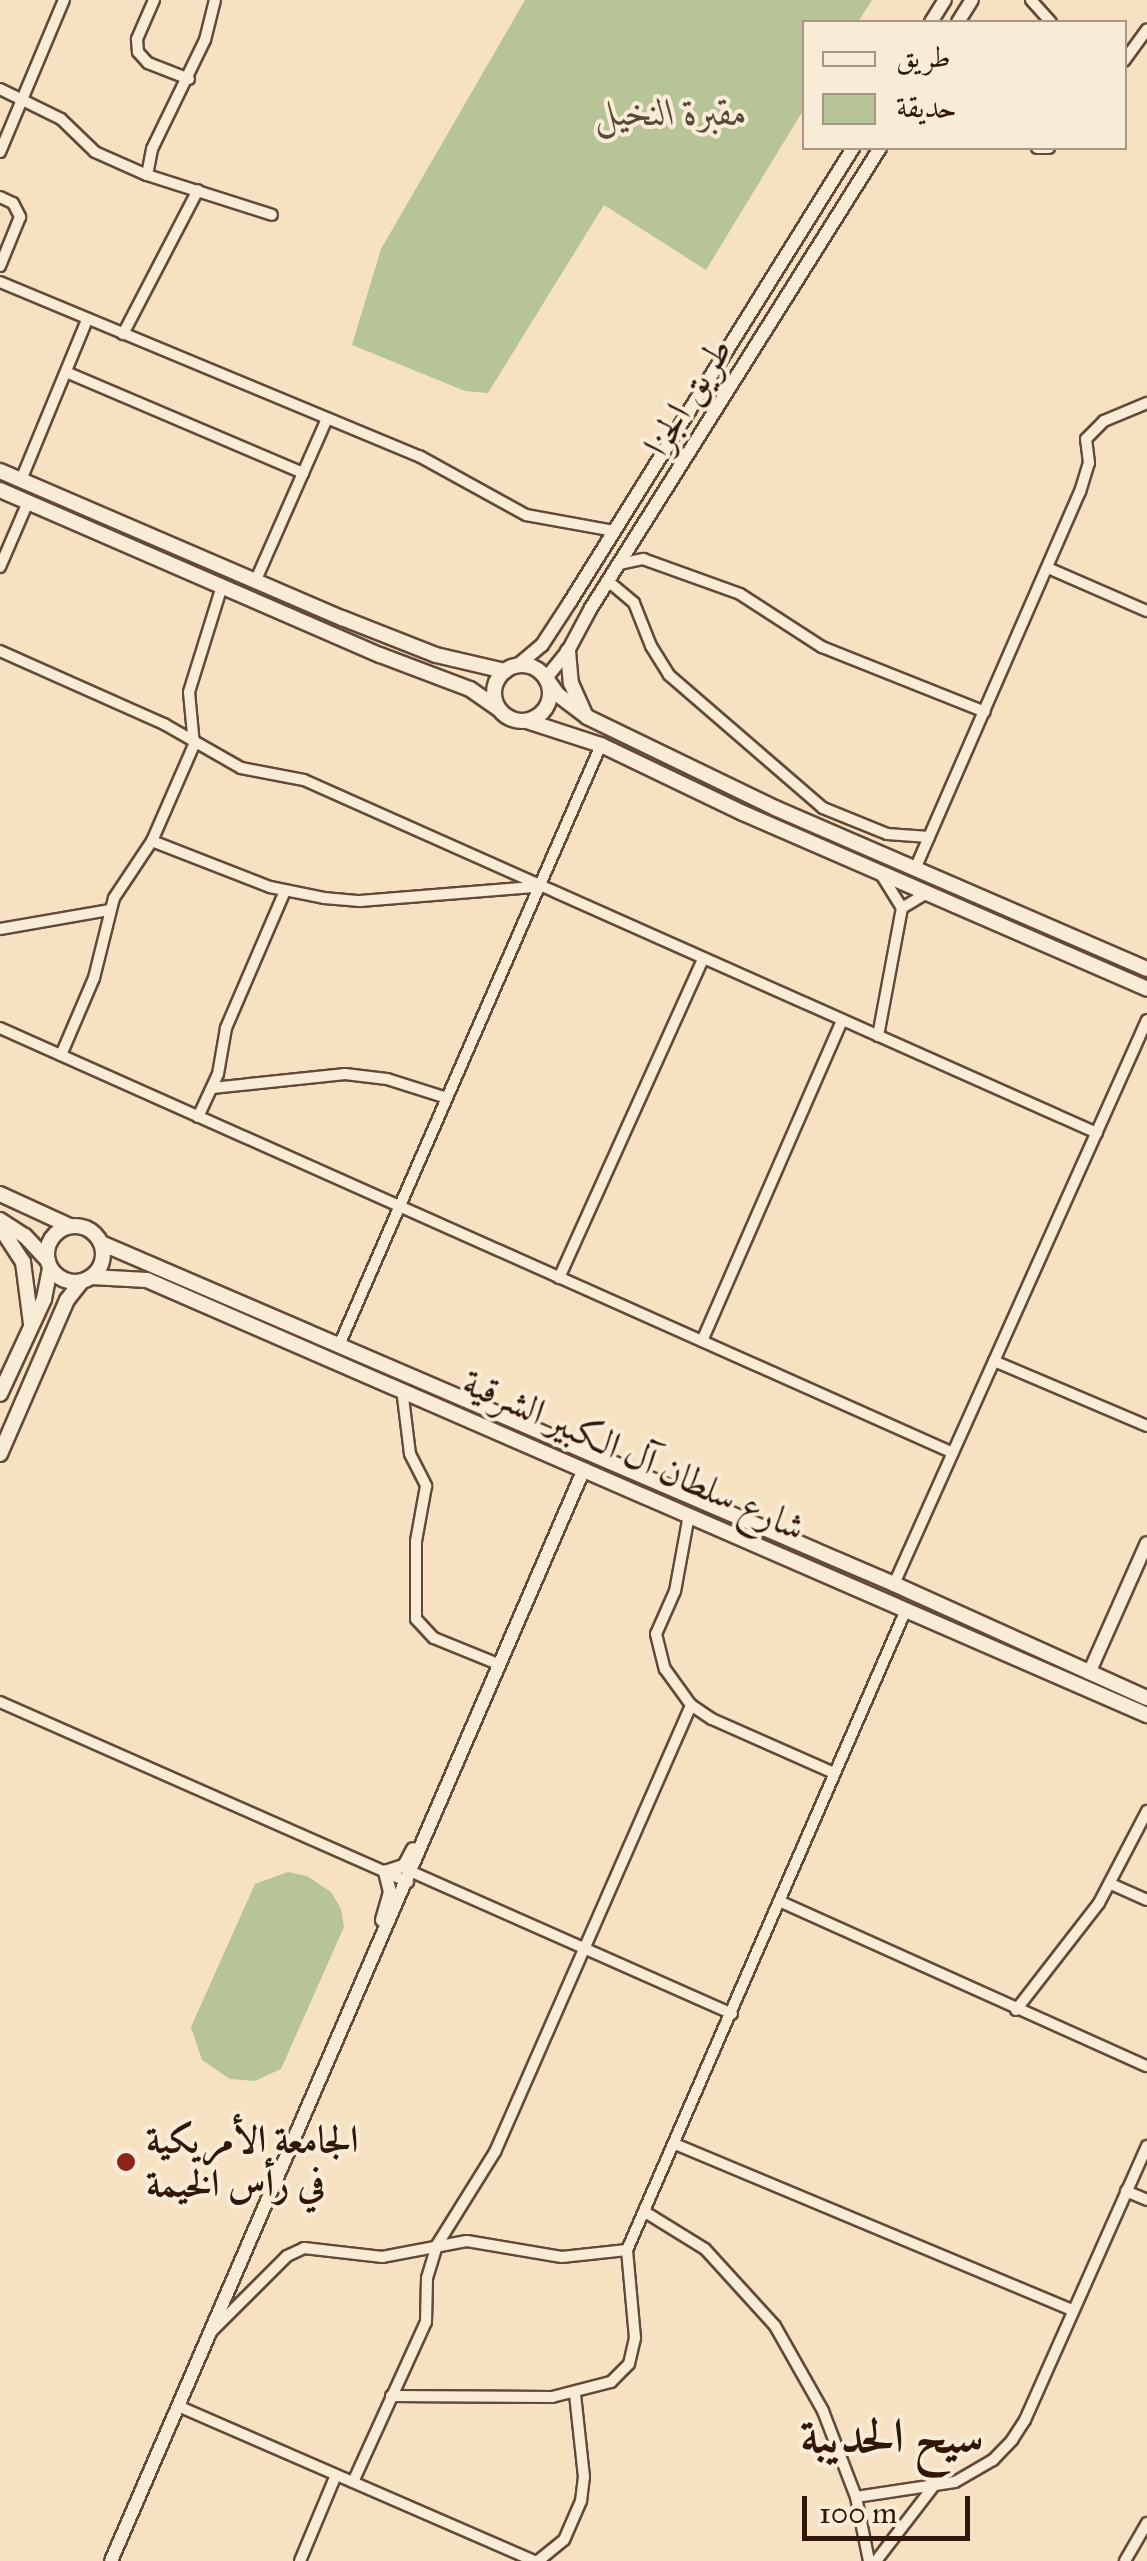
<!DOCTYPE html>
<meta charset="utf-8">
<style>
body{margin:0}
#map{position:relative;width:1147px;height:2561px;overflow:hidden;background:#f6e1c2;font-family:"IM FELL Great Primer",Amiri,serif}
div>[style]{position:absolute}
.green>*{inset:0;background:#b6c498}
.roads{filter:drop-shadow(2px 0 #624a38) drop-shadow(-2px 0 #624a38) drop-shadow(0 2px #624a38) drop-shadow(0 -2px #624a38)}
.minor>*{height:10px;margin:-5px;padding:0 5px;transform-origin:5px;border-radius:5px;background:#f9ecd7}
.tertiary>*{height:12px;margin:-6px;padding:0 6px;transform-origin:6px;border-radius:6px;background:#f9ecd7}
.secondary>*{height:14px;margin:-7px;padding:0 7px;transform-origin:7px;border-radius:7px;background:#f9ecd7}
.secondary>.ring{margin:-7px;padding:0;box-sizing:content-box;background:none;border:14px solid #f9ecd7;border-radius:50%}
.dots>*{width:28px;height:28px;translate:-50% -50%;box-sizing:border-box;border:5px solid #f9ecd7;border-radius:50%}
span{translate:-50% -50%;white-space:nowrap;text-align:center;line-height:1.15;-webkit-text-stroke:8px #f9ecd7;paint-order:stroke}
.park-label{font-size:38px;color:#584b35;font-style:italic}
.street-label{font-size:38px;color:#30170a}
.poi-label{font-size:38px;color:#30170a;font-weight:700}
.left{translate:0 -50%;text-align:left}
.district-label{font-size:48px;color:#30170a;font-weight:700}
.legend{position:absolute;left:802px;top:20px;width:325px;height:130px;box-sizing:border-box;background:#f9ecd7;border:2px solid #a99785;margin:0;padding:12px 18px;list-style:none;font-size:30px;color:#30170a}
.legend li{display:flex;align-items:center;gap:20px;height:50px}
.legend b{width:50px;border:2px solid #a99785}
.scale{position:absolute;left:802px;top:2496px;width:168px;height:45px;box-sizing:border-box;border:5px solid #30170a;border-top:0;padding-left:12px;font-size:30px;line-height:35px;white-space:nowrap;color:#30170a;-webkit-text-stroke:8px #f9ecd7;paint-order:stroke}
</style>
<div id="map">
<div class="green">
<div style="clip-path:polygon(525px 0,872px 0,858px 22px,804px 22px,804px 109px,706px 270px,604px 205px,488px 393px,465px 391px,352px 345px,381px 249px)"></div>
<div style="clip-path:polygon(288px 1872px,307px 1876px,331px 1892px,341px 1909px,344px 1927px,281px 2069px,255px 2081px,230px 2079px,202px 2060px,191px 2027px,255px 1884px)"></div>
</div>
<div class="roads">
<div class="minor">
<div style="left:154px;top:0;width:43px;rotate:113.6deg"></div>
<div style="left:137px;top:39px;width:13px;rotate:86deg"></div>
<div style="left:138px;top:52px;width:15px;rotate:48deg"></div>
<div style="left:148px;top:63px;width:44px;rotate:21.3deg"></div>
<div style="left:1031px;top:0;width:30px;rotate:48deg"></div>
<div style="left:1124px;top:61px;width:39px;rotate:-54deg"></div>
<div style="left:0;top:89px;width:68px;rotate:26.2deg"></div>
<div style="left:61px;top:119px;width:47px;rotate:44.1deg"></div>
<div style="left:95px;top:152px;width:57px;rotate:23.9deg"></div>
<div style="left:147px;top:175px;width:131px;rotate:17.7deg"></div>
<div style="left:1037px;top:148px;width:12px"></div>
<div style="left:0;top:152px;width:165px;rotate:-67.2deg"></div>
<div style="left:147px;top:175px;width:26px;rotate:-79deg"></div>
<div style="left:152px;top:149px;width:121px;rotate:-64.1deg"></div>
<div style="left:205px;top:40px;width:41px;rotate:-76deg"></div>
<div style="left:0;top:197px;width:14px;rotate:25deg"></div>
<div style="left:13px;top:203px;width:16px;rotate:63deg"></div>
<div style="left:20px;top:217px;width:53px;rotate:112.2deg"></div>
<div style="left:0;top:282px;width:454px;rotate:22.6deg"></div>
<div style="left:419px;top:456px;width:122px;rotate:28.9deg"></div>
<div style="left:526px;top:515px;width:89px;rotate:10.3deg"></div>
<div style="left:123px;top:334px;width:162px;rotate:-62.5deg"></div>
<div style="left:66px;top:372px;width:258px;rotate:23.1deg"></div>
<div style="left:21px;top:480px;width:173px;rotate:-67.6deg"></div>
<div style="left:619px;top:564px;width:25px;rotate:-12deg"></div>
<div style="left:643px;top:559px;width:103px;rotate:19.8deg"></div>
<div style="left:740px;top:594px;width:98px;rotate:32.9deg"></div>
<div style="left:822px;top:647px;width:175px;rotate:21.7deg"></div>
<div style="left:0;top:567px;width:71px;rotate:-66.7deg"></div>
<div style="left:1048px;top:568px;width:108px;rotate:23.5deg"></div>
<div style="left:608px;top:581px;width:34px;rotate:40deg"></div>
<div style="left:634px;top:603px;width:46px;rotate:68.4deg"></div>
<div style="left:651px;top:646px;width:34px;rotate:58deg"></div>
<div style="left:669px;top:675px;width:203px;rotate:40.8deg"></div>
<div style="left:823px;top:808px;width:69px;rotate:22.1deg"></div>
<div style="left:887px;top:834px;width:42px;rotate:4.1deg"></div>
<div style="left:255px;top:582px;width:178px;rotate:-66.2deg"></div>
<div style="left:0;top:651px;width:180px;rotate:24deg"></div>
<div style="left:164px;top:724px;width:89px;rotate:29.7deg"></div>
<div style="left:241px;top:768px;width:64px;rotate:10.8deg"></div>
<div style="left:304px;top:780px;width:868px;rotate:24deg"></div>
<div style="left:152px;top:841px;width:127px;rotate:21.3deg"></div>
<div style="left:270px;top:887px;width:55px;rotate:11.5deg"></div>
<div style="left:324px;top:898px;width:36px;rotate:5deg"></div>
<div style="left:360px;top:901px;width:174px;rotate:-4.6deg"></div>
<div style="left:915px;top:869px;width:412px;rotate:-66.4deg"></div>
<div style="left:1080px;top:492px;width:30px;rotate:-73deg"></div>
<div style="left:1089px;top:463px;width:24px;rotate:-97deg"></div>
<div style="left:1086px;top:439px;width:25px;rotate:-45deg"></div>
<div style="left:1104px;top:421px;width:47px;rotate:-22.7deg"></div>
<div style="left:902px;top:908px;width:29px;rotate:-31deg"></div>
<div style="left:0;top:929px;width:111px;rotate:-9.9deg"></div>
<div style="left:0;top:1028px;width:1043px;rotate:24.03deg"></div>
<div style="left:878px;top:1036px;width:130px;rotate:-79.4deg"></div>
<div style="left:902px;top:908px;width:39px;rotate:-122deg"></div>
<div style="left:61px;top:1055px;width:84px;rotate:-66.8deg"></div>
<div style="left:94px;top:978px;width:82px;rotate:-76deg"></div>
<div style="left:114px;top:898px;width:69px;rotate:-56.3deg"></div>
<div style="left:152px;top:841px;width:105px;rotate:-66.4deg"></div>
<div style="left:194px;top:745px;width:53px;rotate:-95.4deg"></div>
<div style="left:189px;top:692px;width:111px;rotate:-72.7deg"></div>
<div style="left:212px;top:1088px;width:134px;rotate:-6deg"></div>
<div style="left:345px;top:1074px;width:42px;rotate:6.8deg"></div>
<div style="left:387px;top:1079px;width:63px;rotate:17.6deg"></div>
<div style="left:198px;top:1117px;width:47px;rotate:-65.1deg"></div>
<div style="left:218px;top:1074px;width:47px;rotate:-80.1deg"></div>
<div style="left:226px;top:1028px;width:149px;rotate:-66.7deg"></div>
<div style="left:559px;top:1278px;width:350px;rotate:-65.7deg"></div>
<div style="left:702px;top:1341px;width:350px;rotate:-66.4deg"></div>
<div style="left:340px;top:1343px;width:652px;rotate:-66.42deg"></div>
<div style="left:994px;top:1361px;width:166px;rotate:23deg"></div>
<div style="left:402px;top:1389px;width:65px;rotate:83deg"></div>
<div style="left:410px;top:1454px;width:36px;rotate:63deg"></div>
<div style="left:426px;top:1486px;width:56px;rotate:100.3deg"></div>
<div style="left:416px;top:1541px;width:78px;rotate:90deg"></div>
<div style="left:416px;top:1619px;width:26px;rotate:47deg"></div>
<div style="left:434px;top:1638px;width:71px;rotate:22.2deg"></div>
<div style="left:689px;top:1515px;width:77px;rotate:100.4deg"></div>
<div style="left:675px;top:1591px;width:47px;rotate:113.8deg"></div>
<div style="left:656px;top:1634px;width:36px;rotate:76deg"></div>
<div style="left:665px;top:1669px;width:44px;rotate:54.2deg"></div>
<div style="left:691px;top:1705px;width:25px;rotate:34deg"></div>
<div style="left:712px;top:1719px;width:133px;rotate:23.9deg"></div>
<div style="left:894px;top:1584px;width:618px;rotate:-65.84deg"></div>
<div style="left:0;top:1702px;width:446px;rotate:23.8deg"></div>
<div style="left:412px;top:1872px;width:350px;rotate:23.9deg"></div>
<div style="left:1111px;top:1884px;width:39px;rotate:24deg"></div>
<div style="left:779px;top:1901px;width:403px;rotate:24.2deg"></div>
<div style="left:1016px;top:2010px;width:135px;rotate:-52.2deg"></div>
<div style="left:1099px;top:1903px;width:104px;rotate:-62.4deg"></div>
<div style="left:675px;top:2144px;width:430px;rotate:22.7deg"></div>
<div style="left:1126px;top:2191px;width:23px;rotate:23deg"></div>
<div style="left:645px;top:2212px;width:70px;rotate:31.7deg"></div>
<div style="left:705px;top:2249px;width:104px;rotate:47.7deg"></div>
<div style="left:775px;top:2326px;width:98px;rotate:60.5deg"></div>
<div style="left:823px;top:2411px;width:92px;rotate:69deg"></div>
<div style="left:856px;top:2497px;width:65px;rotate:78.5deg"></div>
<div style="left:211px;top:2332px;width:107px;rotate:-45deg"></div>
<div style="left:287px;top:2256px;width:19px;rotate:-25deg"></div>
<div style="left:304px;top:2248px;width:79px;rotate:6.6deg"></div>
<div style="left:382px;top:2257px;width:86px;rotate:-10.7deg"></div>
<div style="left:467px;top:2241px;width:96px;rotate:9.6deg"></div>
<div style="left:562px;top:2257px;width:65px;rotate:-6.1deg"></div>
<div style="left:391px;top:2396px;width:161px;rotate:0.4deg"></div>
<div style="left:552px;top:2397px;width:61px;rotate:-14.3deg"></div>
<div style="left:611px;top:2382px;width:25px;rotate:-45deg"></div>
<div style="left:629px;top:2364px;width:27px;rotate:-77deg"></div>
<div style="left:635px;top:2338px;width:88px;rotate:-95.2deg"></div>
<div style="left:627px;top:2250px;width:698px;rotate:-66.45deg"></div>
<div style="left:178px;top:2406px;width:388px;rotate:23.5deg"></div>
<div style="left:353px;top:2482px;width:176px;rotate:-65.5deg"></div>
<div style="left:426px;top:2322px;width:44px;rotate:-88.7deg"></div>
<div style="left:427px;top:2278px;width:34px;rotate:-73deg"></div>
<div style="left:437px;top:2245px;width:110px;rotate:-58.1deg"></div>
<div style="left:495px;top:2152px;width:488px;rotate:-66.3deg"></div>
<div style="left:856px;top:2497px;width:100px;rotate:-8.6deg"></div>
<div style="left:955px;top:2482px;width:44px;rotate:-30.1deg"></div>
<div style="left:993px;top:2460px;width:28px;rotate:-46deg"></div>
<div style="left:1012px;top:2440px;width:24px;rotate:-57deg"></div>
<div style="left:1025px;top:2420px;width:300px;rotate:-66deg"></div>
<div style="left:300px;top:2561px;width:93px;rotate:-67.3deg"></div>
<div style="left:538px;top:2561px;width:33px;rotate:-39deg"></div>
<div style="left:564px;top:2540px;width:43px;rotate:-66.4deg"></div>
<div style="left:581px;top:2501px;width:24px;rotate:-83deg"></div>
<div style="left:584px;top:2477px;width:83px;rotate:-96.2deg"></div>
<div style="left:876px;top:2561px;width:93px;rotate:-52.4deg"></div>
<div style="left:1125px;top:2561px;width:44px;rotate:-59.9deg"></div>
</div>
<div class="tertiary">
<div style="left:931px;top:22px;width:26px;rotate:-58deg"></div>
<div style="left:958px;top:22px;width:26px;rotate:-58deg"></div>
<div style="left:518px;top:665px;width:31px;rotate:-40deg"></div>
<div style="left:542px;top:645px;width:51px;rotate:-56.9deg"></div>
<div style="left:570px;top:602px;width:535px;rotate:-58.06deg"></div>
<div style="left:546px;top:678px;width:35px;rotate:-51deg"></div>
<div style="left:568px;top:651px;width:49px;rotate:-61.9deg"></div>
<div style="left:591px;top:608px;width:543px;rotate:-57.86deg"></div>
<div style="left:1089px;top:1673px;width:142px;rotate:-66deg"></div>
<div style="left:382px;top:1920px;width:29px;rotate:-74deg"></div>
<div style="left:390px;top:1892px;width:21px;rotate:-104deg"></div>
<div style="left:385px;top:1872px;width:20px;rotate:-18deg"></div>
<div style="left:404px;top:1866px;width:19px;rotate:-62deg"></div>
<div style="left:111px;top:2561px;width:1190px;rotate:-66.58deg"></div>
</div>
<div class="secondary">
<div style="left:0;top:471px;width:372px;rotate:23.3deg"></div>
<div style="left:342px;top:618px;width:101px;rotate:21.5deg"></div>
<div style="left:436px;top:655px;width:71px;rotate:13.1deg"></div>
<div style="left:0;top:490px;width:414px;rotate:23.5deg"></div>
<div style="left:380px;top:655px;width:96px;rotate:20.7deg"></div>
<div style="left:470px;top:689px;width:35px;rotate:35deg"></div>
<div style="left:568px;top:651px;width:32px;rotate:85deg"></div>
<div style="left:571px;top:683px;width:32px;rotate:66deg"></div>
<div class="ring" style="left:494px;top:665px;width:42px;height:42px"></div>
<div style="left:546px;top:678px;width:19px;rotate:55deg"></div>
<div style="left:557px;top:694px;width:38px;rotate:37deg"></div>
<div style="left:587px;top:717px;width:209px;rotate:25.8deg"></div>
<div style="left:775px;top:808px;width:405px;rotate:23.4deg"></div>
<div style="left:527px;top:721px;width:78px;rotate:18deg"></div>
<div style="left:601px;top:745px;width:157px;rotate:25.6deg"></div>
<div style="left:743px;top:813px;width:441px;rotate:23.5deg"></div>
<div style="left:0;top:1194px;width:77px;rotate:24.6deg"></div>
<div style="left:0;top:1220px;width:30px;rotate:33deg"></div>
<div style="left:25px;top:1236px;width:33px;rotate:47deg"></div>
<div class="ring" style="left:47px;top:1226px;width:42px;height:42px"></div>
<div style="left:0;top:1227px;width:42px;rotate:56.7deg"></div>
<div style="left:23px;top:1262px;width:63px;rotate:82.6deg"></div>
<div style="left:101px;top:1243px;width:863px;rotate:23.27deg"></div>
<div style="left:894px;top:1584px;width:277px;rotate:24.3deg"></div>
<div style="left:91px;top:1277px;width:56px;rotate:3.1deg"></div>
<div style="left:147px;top:1280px;width:1091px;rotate:23.51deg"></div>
<div style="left:0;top:1394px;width:105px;rotate:-65.1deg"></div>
<div style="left:44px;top:1299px;width:31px;rotate:-79deg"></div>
<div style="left:0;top:1454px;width:168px;rotate:-66.5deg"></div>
<div style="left:67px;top:1300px;width:24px;rotate:-52deg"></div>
</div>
</div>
<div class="dots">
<div style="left:126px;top:2162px;background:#8f2418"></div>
</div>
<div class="park-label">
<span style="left:671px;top:113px">مقبرة النخيل</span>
</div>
<div class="street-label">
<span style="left:688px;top:397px;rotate:-58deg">طريق الجزا</span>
<span style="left:634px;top:1455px;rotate:24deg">شارع سلطان آل الكبير الشرقية</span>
</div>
<div class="poi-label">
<span class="left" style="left:146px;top:2162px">الجامعة الأمريكية<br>في رأس الخيمة</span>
</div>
<div class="district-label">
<span style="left:892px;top:2436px">سيح الحديبة</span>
</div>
<ul class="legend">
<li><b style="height:12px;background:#f9ecd7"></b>طريق</li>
<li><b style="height:28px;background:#b6c498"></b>حديقة</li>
</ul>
<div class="scale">100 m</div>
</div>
